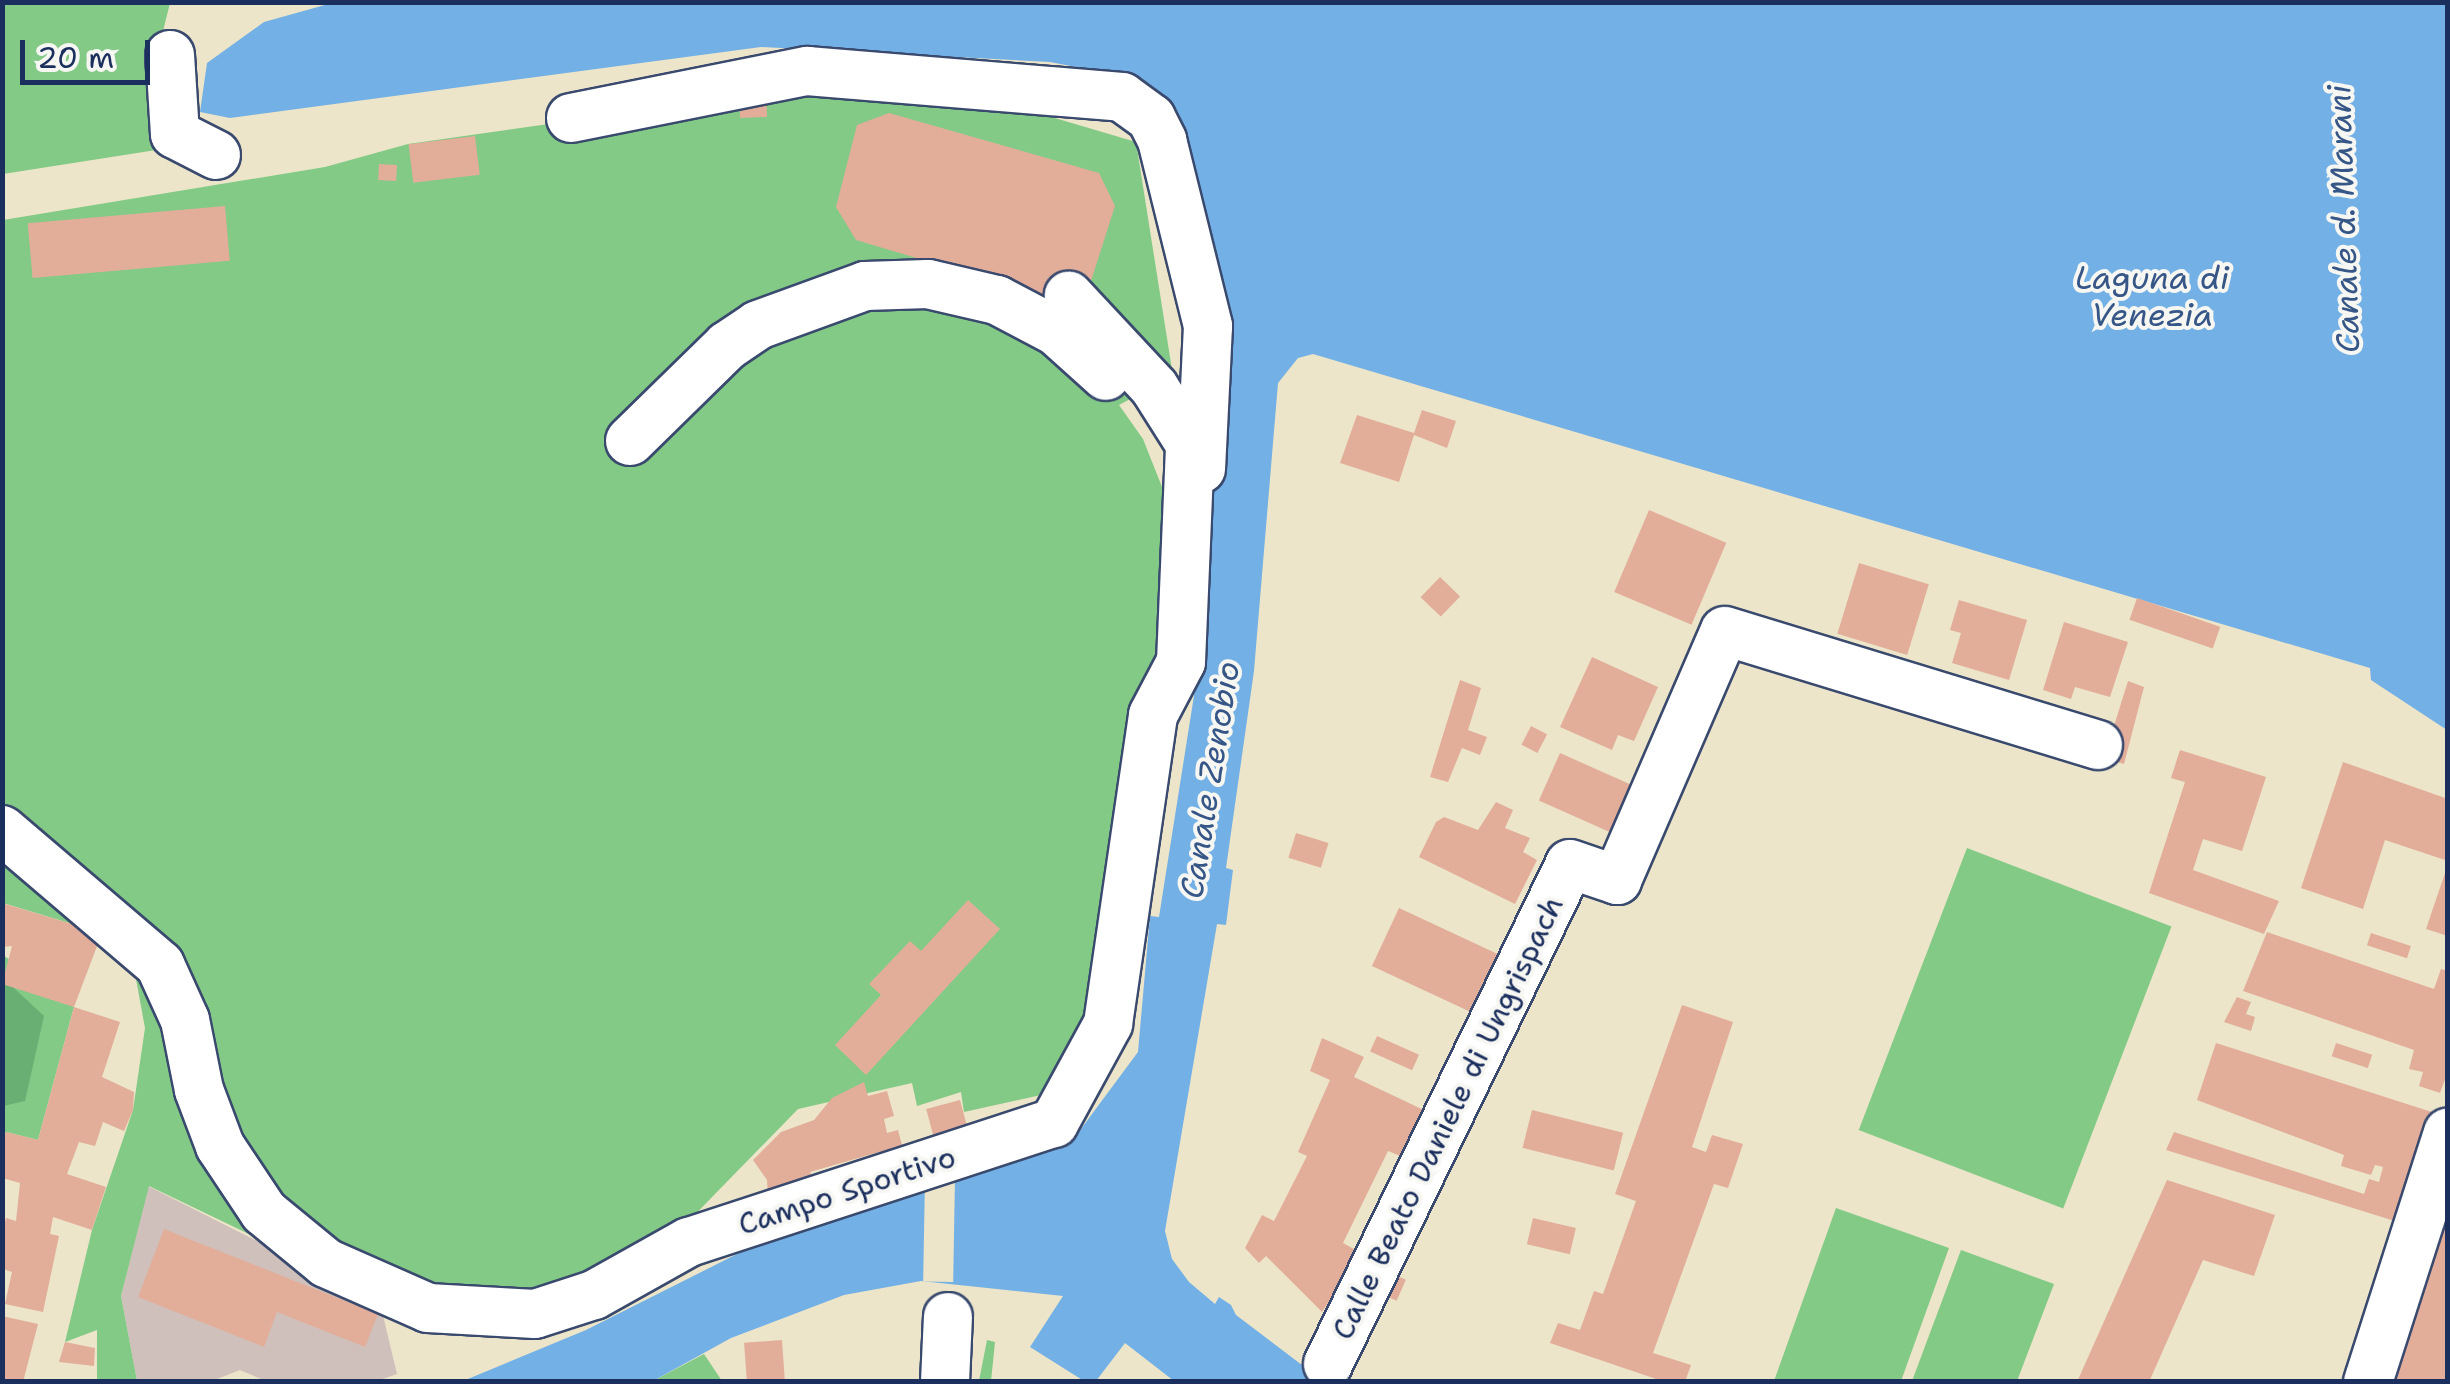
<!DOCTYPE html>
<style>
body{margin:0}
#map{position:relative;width:2450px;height:1384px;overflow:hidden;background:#ece5c9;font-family:"Shantell Sans",sans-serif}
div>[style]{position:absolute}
.industrial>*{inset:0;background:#cfc0bb}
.green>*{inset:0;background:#82ca86;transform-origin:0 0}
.forest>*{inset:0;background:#69ae73}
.water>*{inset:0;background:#73b0e5}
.pier>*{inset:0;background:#ece5c9;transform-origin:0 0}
.building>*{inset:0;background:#e2ae9a;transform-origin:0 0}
.roads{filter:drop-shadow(2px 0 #3a4a6e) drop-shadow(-2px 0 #3a4a6e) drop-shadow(0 2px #3a4a6e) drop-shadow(0 -2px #3a4a6e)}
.minor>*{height:48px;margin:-24px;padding:0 24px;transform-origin:24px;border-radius:24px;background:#fff}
span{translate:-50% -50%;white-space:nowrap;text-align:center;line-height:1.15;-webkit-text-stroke:8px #f6f6f2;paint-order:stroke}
.street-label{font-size:30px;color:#1b2f5e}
.water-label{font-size:32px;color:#355686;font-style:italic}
.frame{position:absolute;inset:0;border:5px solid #1b2f5e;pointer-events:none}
.scale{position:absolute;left:20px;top:40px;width:130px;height:45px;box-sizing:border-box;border:5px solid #1b2f5e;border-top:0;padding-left:12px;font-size:30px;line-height:35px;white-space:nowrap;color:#1b2f5e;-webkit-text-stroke:8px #f6f6f2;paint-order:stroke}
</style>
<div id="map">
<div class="industrial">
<div style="clip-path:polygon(148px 1186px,380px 1303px,397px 1374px,377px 1381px,268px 1382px,240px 1370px,212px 1381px,137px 1381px,121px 1296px)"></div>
</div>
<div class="green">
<div style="clip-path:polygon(3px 3px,170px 3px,160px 43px,169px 148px,3px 174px)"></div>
<div style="clip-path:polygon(853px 81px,937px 83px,1136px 142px,1173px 376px,1119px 405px,1143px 439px,1164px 492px,1171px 557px,1165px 666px,1093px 1018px,1059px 1091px,964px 1112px,961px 1092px,917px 1106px,912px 1083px,798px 1109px,676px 1234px,633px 1263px,501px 1298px,378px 1275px,257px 1188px,198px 1033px,3px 820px,3px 220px,325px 167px,408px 144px)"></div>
<div style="clip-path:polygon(3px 847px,102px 933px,3px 903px)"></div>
<div style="left:1967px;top:848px;width:219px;height:302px;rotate:21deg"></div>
<div style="clip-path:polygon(3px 955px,74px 1007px,38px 1140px,6px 1132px,3px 1141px)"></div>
<div style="clip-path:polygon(142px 964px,200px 1137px,259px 1239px,149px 1186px,121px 1296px,137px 1381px,97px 1381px,97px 1330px,65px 1342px,92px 1230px,133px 1110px,145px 1028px,136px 979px)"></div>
<div style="clip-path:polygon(1836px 1208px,1949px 1248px,1901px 1381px,1774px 1381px)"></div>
<div style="clip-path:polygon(1961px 1250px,2054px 1284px,2017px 1381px,1912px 1381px)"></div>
<div style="clip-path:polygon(987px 1340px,995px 1342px,991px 1381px,979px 1381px)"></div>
<div style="clip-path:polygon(704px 1354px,722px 1381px,653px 1381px)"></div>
</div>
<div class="forest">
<div style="clip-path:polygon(2px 977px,44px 1016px,25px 1101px,3px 1106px)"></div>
</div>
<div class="water">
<div style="clip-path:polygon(332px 3px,2447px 3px,2447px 730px,2371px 680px,2370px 668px,1313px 354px,1298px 358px,1278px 383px,1254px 671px,1226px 868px,1233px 870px,1226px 925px,1217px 924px,1165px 1231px,1172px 1259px,1189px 1282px,1215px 1304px,1219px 1297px,1231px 1305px,1236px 1315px,1323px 1381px,1174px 1381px,1125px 1343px,1096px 1381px,1084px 1381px,1030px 1347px,1063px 1296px,921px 1281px,844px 1295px,731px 1338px,653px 1381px,463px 1381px,586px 1330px,747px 1249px,1069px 1145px,1138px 1052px,1150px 916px,1159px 917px,1199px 664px,1216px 345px,1138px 79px,1050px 62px,761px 47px,230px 118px,200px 112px,207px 63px,264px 22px)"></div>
</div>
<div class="pier">
<div style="left:955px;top:1177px;width:105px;height:30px;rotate:91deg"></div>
</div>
<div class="building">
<div style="left:766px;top:87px;width:30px;height:27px;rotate:88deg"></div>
<div style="clip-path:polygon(889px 113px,1099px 173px,1115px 206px,1090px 284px,1061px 301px,856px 240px,836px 207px,857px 125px)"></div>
<div style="left:475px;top:136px;width:39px;height:67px;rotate:83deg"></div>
<div style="left:379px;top:164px;width:18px;height:16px;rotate:3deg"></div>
<div style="left:225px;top:206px;width:55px;height:198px;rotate:85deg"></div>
<div style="clip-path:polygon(1422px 410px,1456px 421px,1447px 448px,1414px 435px,1399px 482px,1340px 463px,1357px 415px,1414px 433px)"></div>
<div style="left:1649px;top:510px;width:84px;height:89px;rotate:23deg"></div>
<div style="left:1859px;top:563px;width:73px;height:74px;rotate:17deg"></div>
<div style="left:1440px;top:577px;width:28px;height:28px;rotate:44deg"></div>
<div style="left:2137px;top:598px;width:88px;height:23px;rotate:19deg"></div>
<div style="clip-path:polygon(1959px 600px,2027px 620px,2009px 680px,1952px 663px,1961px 633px,1950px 630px)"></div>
<div style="clip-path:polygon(2064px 622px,2128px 642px,2110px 697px,2075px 687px,2071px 699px,2043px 690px)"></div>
<div style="clip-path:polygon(1592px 657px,1658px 687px,1634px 741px,1618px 735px,1612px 750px,1560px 727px)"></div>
<div style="clip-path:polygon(1460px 680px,1481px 688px,1468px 730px,1487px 737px,1480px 755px,1462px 748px,1448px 782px,1430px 777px)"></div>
<div style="clip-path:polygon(2128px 681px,2144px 687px,2124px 764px,2104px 758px)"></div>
<div style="left:1531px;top:726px;width:18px;height:21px;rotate:27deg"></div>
<div style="clip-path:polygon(2180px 750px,2266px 777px,2242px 851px,2203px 839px,2193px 870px,2279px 901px,2264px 934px,2149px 893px,2185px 782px,2171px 778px)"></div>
<div style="left:1560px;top:753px;width:78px;height:52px;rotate:24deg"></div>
<div style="clip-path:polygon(2343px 762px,2448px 799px,2448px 861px,2385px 840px,2363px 909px,2301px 888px)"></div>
<div style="clip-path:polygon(1496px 802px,1513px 810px,1505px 828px,1530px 838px,1523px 852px,1537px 860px,1515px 904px,1419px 857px,1436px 822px,1444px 817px,1478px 830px)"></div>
<div style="left:1296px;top:833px;width:34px;height:26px;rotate:17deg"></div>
<div style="clip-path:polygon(2447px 867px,2448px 867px,2448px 936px,2426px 929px)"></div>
<div style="clip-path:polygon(968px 900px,1000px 929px,866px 1075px,835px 1045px,881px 995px,869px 984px,910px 941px,921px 951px)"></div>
<div style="clip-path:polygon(2px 903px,102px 933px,74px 1007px,2px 984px,12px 946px,2px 947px)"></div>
<div style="left:1399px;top:908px;width:116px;height:64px;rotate:25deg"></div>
<div style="clip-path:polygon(2267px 932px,2434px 989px,2441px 969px,2448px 971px,2448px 1072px,2440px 1093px,2419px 1086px,2423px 1072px,2409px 1069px,2414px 1050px,2243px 991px)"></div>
<div style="left:2371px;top:933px;width:42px;height:13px;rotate:18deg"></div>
<div style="clip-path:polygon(2237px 997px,2251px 1002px,2246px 1014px,2255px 1017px,2251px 1031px,2224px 1022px)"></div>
<div style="clip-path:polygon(1682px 1005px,1733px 1022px,1692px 1147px,1706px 1152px,1712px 1135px,1743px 1144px,1728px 1188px,1714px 1184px,1653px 1353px,1691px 1365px,1685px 1382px,1665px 1382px,1550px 1343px,1558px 1323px,1580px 1330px,1594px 1291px,1603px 1294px,1636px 1201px,1615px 1194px)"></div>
<div style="clip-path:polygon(74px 1007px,120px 1022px,102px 1077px,134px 1092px,133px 1110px,124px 1131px,103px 1122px,95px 1146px,79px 1142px,67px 1174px,106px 1187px,92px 1230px,53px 1217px,50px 1234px,59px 1236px,43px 1312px,5px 1304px,12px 1272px,3px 1269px,2px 1235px,6px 1218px,16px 1221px,20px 1183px,2px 1178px,2px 1146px,6px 1132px,38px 1140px)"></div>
<div style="left:1377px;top:1036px;width:46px;height:17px;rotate:24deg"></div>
<div style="clip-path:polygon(1322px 1038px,1364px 1057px,1354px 1077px,1428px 1112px,1405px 1158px,1388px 1151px,1343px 1243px,1361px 1253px,1322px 1312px,1266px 1256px,1259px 1263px,1245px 1248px,1262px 1215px,1274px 1221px,1307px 1156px,1298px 1152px,1330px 1080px,1310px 1071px)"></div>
<div style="clip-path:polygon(2216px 1043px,2435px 1113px,2398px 1222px,2166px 1150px,2174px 1132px,2364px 1194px,2369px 1179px,2379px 1182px,2383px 1167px,2375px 1165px,2371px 1175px,2341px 1166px,2344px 1155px,2197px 1100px)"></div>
<div style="left:2336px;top:1043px;width:38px;height:14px;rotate:18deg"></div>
<div style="clip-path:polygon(864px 1082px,868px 1096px,887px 1091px,894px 1116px,884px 1119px,887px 1133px,898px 1130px,902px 1145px,891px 1148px,895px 1162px,883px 1165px,879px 1152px,810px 1172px,813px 1178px,768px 1196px,767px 1180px,753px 1160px,781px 1132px,814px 1120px,832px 1098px)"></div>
<div style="left:960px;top:1100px;width:27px;height:35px;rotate:75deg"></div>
<div style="left:1532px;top:1110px;width:94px;height:39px;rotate:14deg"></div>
<div style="clip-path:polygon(2167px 1180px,2275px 1215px,2254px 1276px,2203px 1260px,2149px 1382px,2077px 1382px)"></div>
<div style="clip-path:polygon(2448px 1196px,2448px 1382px,2389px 1382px)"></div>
<div style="left:1533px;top:1218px;width:44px;height:27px;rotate:13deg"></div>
<div style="clip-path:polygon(164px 1229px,378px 1314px,365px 1347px,277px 1312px,264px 1347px,138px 1297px)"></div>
<div style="left:1384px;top:1270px;width:24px;height:23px;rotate:24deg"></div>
<div style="clip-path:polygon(2px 1316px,38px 1324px,23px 1382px,2px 1382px)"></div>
<div style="left:782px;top:1340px;width:42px;height:38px;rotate:86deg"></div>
<div style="clip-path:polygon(65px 1342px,95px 1348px,94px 1366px,59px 1362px)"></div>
</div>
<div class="roads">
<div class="minor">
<div style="left:170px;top:55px;width:79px;rotate:86.4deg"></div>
<div style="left:175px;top:134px;width:46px;rotate:27.1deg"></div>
<div style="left:571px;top:118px;width:241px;rotate:-11.3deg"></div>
<div style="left:807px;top:71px;width:316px;rotate:4.7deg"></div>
<div style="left:1122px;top:97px;width:36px;rotate:36deg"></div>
<div style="left:1151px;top:118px;width:25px;rotate:63deg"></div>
<div style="left:1162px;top:140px;width:192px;rotate:76.1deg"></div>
<div style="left:1208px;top:326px;width:143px;rotate:92.8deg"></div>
<div style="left:630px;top:441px;width:136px;rotate:-44.4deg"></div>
<div style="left:727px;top:346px;width:37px;rotate:-34deg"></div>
<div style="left:758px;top:325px;width:114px;rotate:-20deg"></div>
<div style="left:865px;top:286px;width:63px;rotate:-1.8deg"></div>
<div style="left:928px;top:284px;width:71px;rotate:13.1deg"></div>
<div style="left:997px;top:300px;width:67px;rotate:27.7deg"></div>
<div style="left:1056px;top:331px;width:67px;rotate:42deg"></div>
<div style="left:2px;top:830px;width:208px;rotate:40.5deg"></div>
<div style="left:160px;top:965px;width:60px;rotate:65.6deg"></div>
<div style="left:185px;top:1020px;width:71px;rotate:78.7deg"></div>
<div style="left:199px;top:1090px;width:60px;rotate:69.4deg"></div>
<div style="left:220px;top:1146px;width:79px;rotate:56.3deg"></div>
<div style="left:264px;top:1212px;width:80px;rotate:39.4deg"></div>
<div style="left:326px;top:1263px;width:111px;rotate:23.8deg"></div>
<div style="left:428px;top:1308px;width:107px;rotate:3.2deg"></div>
<div style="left:535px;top:1314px;width:62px;rotate:-17.9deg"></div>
<div style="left:594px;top:1295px;width:109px;rotate:-29.2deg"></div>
<div style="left:689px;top:1242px;width:384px;rotate:-18.1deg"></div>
<div style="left:1054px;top:1123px;width:113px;rotate:-61.4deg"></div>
<div style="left:1108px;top:1024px;width:312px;rotate:-81.7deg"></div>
<div style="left:1153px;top:715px;width:60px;rotate:-62.2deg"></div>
<div style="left:1181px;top:662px;width:218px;rotate:-87.6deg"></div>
<div style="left:1190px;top:444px;width:67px;rotate:-122.3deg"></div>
<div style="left:1154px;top:387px;width:125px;rotate:-133deg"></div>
<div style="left:1328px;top:1364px;width:555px;rotate:-64.17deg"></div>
<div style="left:1570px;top:864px;width:50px;rotate:18.8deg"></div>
<div style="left:1617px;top:880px;width:271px;rotate:-66.6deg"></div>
<div style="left:1725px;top:631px;width:390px;rotate:17deg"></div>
<div style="left:945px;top:1382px;width:65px;rotate:-87.4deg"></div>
<div style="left:2368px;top:1382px;width:262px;rotate:-72.2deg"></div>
</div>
</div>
<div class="street-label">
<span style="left:1448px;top:1118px;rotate:-64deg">Calle Beato Daniele di Ungrispach</span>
<span style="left:847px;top:1191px;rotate:-18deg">Campo Sportivo</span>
</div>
<div class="water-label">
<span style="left:2344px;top:219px;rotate:-92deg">Canale d. Marani</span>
<span style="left:2152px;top:297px">Laguna di<br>Venezia</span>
<span style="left:1210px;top:780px;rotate:-81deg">Canale Zenobio</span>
</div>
<div class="frame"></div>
<div class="scale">20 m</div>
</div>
